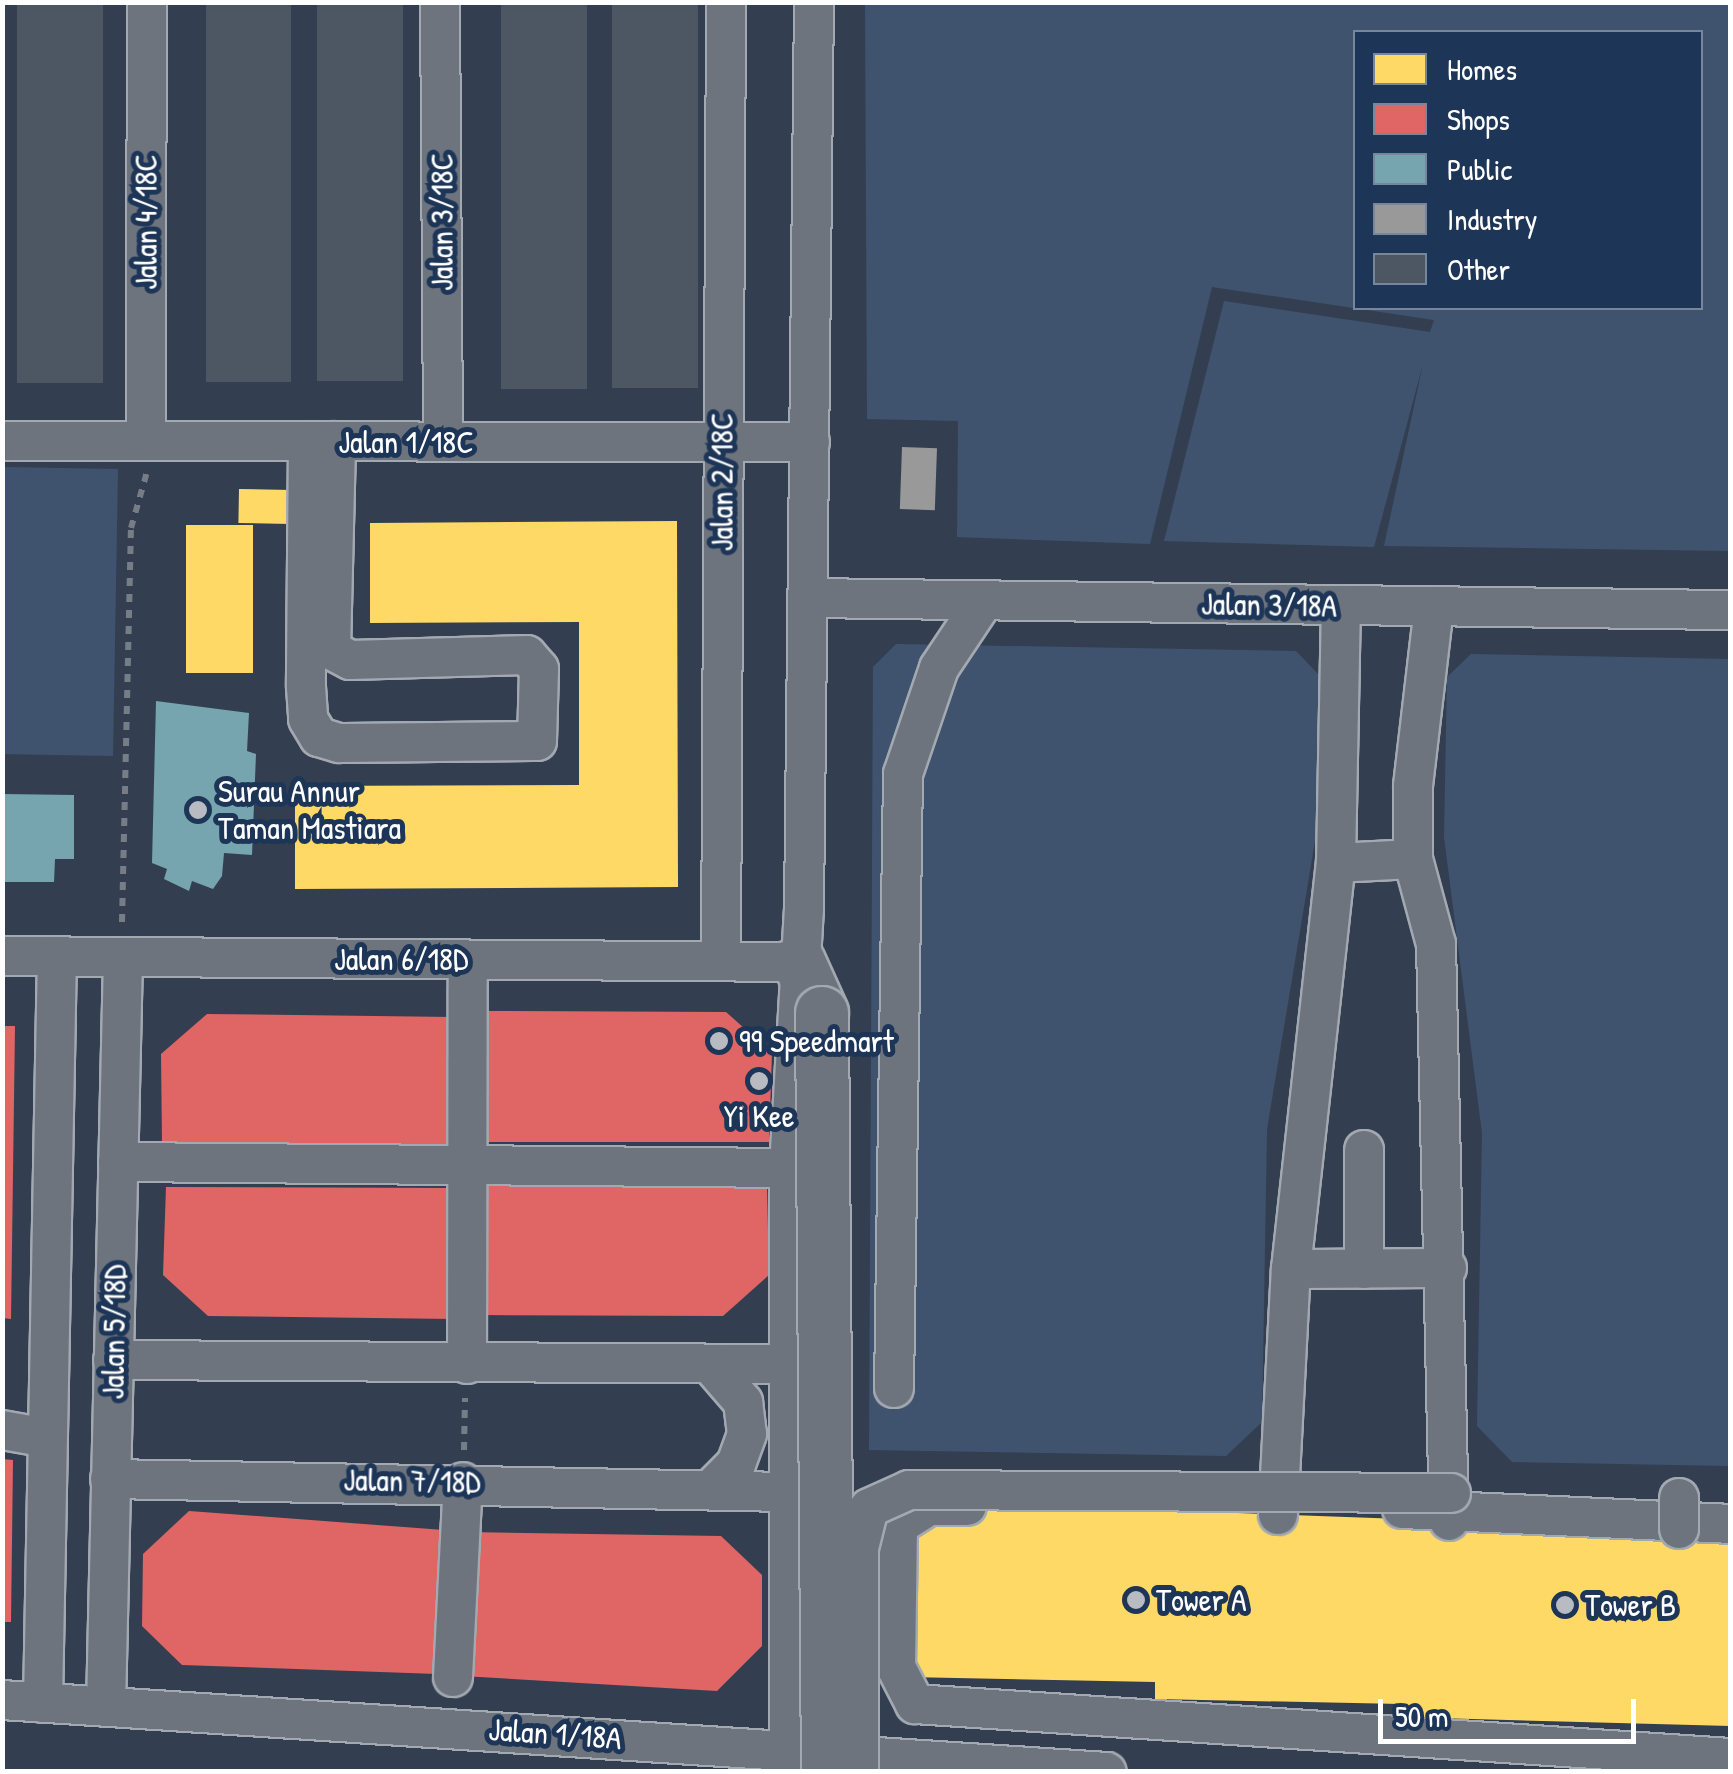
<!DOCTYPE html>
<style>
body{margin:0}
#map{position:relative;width:1733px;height:1774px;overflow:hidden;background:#333f51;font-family:"Patrick Hand",sans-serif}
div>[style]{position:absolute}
.green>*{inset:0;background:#40536e;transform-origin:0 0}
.homes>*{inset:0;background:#ffd966;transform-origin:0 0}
.shops>*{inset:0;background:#e06666}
.public>*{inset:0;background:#76a5af}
.industry>*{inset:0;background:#999;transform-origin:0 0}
.building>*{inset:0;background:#4d5764;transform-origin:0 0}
.path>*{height:6px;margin-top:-3px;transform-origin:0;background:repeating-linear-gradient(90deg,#767d86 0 8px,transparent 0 16px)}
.roads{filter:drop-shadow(2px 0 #a3a9b1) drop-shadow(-2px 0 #a3a9b1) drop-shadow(0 2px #a3a9b1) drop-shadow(0 -2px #a3a9b1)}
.minor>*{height:38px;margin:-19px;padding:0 19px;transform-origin:19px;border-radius:19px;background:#6e747e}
.highway>*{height:52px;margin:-26px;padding:0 26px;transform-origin:26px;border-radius:26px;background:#6e747e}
.bridges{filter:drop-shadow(2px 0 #a3a9b1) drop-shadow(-2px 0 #a3a9b1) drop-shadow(0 2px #a3a9b1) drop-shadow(0 -2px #a3a9b1)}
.minor-bridge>*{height:38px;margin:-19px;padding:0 19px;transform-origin:19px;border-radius:19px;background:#6e747e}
.highway-bridge>*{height:52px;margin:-26px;padding:0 26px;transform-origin:26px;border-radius:26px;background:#6e747e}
.dots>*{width:28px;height:28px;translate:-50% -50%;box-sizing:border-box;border:5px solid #1d3557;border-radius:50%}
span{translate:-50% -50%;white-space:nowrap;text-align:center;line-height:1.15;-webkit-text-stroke:10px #1d3557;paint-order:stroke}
.street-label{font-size:32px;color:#fff}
.poi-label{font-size:32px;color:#fff}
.left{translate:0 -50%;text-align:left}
.frame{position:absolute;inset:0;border:5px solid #fff;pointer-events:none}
.legend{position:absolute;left:1353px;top:30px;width:350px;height:280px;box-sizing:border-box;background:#1d3557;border:2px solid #77869a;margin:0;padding:12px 18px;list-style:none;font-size:30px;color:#fff}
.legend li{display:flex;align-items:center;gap:20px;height:50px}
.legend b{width:50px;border:2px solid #77869a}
.scale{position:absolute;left:1378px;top:1699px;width:258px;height:45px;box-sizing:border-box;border:5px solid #fff;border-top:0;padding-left:12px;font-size:30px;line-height:35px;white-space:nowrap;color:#fff;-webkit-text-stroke:8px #1d3557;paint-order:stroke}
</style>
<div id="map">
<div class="green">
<div style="clip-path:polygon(evenodd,865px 3px,1730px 3px,1730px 551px,1384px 546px,1423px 364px,1374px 547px,1164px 541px,1224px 301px,1430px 332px,1434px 320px,1212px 287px,1150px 544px,957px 537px,958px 421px,867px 419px,865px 3px,1356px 32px,1700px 32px,1700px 308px,1356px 308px,1356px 32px)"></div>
<div style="left:3px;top:467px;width:115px;height:287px;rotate:1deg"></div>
<div style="clip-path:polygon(896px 644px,1296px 651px,1319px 675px,1316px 835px,1267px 1129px,1262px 1422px,1226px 1456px,869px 1450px,873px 667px)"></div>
<div style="clip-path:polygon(1471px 654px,1730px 659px,1730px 1466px,1512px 1462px,1477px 1426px,1482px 1133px,1444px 837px,1447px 677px)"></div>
</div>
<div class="homes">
<div style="left:239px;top:489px;width:65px;height:34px;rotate:1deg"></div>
<div style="clip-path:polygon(677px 521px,678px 887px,295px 889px,295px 786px,579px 785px,579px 622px,370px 623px,370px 523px)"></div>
<div style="left:186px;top:525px;width:67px;height:148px"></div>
<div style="clip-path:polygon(906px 1501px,1730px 1531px,1730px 1726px,1400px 1717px,1401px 1704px,1155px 1699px,1155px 1682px,907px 1677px)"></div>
</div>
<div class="shops">
<div style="clip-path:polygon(480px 1011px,726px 1012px,772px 1053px,769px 1142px,478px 1142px)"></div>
<div style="clip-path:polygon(207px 1014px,453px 1017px,453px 1148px,162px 1143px,161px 1054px)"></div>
<div style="clip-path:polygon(2px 1026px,15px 1026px,11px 1319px,2px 1318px)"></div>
<div style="clip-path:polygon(476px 1183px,767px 1186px,769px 1275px,723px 1316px,477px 1315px)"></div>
<div style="clip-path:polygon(166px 1187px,457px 1188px,454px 1319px,208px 1316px,163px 1275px)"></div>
<div style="clip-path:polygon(2px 1459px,13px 1460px,11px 1622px,2px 1622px)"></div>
<div style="clip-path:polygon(189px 1511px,444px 1530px,437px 1674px,182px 1665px,142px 1626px,143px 1554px)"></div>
<div style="clip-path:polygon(466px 1532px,721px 1536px,762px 1575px,762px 1646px,717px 1691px,462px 1676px)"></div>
</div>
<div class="public">
<div style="clip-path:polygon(156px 701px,249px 713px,247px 751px,256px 754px,252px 855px,224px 853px,222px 876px,213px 889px,192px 881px,189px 891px,164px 879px,167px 869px,152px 863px)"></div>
<div style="clip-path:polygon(3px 794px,74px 795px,74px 859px,55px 859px,54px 882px,3px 882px)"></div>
</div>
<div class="industry">
<div style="left:902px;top:447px;width:35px;height:62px;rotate:2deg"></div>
</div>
<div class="building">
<div style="left:17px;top:2px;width:86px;height:381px"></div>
<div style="left:206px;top:2px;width:85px;height:380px"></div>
<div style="left:317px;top:2px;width:86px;height:379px"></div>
<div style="left:501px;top:2px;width:86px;height:387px"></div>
<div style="left:612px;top:2px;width:86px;height:386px"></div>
</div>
<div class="path">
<div style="left:122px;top:922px;width:394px;rotate:-88.7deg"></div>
<div style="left:131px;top:528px;width:58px;rotate:-74.1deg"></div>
<div style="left:464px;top:1450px;width:52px;rotate:-88.9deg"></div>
</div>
<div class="roads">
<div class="minor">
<div style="left:440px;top:2px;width:439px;rotate:89.6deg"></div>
<div style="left:2px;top:441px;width:808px;rotate:0.07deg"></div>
<div style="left:146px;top:441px;width:439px;rotate:-89.9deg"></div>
<div style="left:308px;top:441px;width:246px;rotate:90.5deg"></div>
<div style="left:306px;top:687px;width:32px;rotate:86deg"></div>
<div style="left:308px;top:719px;width:21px;rotate:59deg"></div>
<div style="left:319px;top:737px;width:21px;rotate:17deg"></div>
<div style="left:339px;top:743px;width:198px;rotate:-0.6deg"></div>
<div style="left:537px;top:741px;width:72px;rotate:-88.4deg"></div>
<div style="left:539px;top:669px;width:18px;rotate:-131deg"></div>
<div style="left:527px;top:655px;width:177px;rotate:178.4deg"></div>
<div style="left:350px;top:660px;width:21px;rotate:-152deg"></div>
<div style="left:331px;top:650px;width:209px;rotate:-88.6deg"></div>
<div style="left:808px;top:598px;width:922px;rotate:0.75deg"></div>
<div style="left:1434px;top:607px;width:181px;rotate:96.7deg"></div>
<div style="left:1413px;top:787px;width:72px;rotate:90deg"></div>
<div style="left:1413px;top:859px;width:88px;rotate:74.9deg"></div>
<div style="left:1436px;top:944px;width:577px;rotate:88.71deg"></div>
<div style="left:1336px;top:863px;width:77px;rotate:-3deg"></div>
<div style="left:2px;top:956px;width:797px;rotate:0.43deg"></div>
<div style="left:721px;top:961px;width:959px;rotate:-89.7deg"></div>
<div style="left:1364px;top:1150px;width:119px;rotate:90deg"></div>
<div style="left:118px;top:1162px;width:671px;rotate:0.51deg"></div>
<div style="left:1291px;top:1269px;width:156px;rotate:-0.4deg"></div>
<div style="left:113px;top:1360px;width:674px;rotate:0.34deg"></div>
<div style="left:467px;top:1364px;width:404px;rotate:-89.9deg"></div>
<div style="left:712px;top:1366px;width:48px;rotate:49.3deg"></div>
<div style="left:743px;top:1402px;width:32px;rotate:83deg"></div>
<div style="left:747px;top:1434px;width:32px;rotate:110deg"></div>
<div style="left:736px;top:1464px;width:33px;rotate:135deg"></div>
<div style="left:894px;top:1388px;width:614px;rotate:-89.16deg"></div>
<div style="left:903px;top:774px;width:112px;rotate:-71.2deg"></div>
<div style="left:939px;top:668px;width:79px;rotate:-56.3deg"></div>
<div style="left:2px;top:1430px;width:46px;rotate:10.1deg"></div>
<div style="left:110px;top:1479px;width:677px;rotate:1.1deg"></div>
<div style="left:967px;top:1506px;width:38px;rotate:180deg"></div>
<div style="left:929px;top:1506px;width:36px;rotate:148deg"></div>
<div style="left:898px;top:1525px;width:142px;rotate:90.8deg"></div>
<div style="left:896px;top:1667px;width:42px;rotate:62.8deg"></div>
<div style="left:915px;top:1704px;width:817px;rotate:3.79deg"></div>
<div style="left:1402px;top:1509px;width:328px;rotate:2.6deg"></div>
<div style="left:1278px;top:1515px;width:246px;rotate:-87deg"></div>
<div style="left:1291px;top:1269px;width:408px;rotate:-83.7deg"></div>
<div style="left:1336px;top:863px;width:257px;rotate:-88.9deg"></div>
<div style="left:453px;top:1677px;width:195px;rotate:-87.1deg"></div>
<div style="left:2px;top:1700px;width:1107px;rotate:3.73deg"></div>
<div style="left:43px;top:1703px;width:747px;rotate:-88.93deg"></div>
<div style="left:106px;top:1707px;width:750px;rotate:-88.7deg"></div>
<div style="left:789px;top:1772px;width:604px;rotate:-90deg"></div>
<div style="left:789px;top:1168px;width:258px;rotate:-86.7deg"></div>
<div style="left:804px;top:910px;width:908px;rotate:-89.37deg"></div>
</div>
<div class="highway">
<div style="left:799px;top:962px;width:56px;rotate:65.7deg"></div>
</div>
</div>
<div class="bridges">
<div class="minor-bridge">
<div style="left:1679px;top:1498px;width:31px;rotate:90deg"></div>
<div style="left:859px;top:1772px;width:224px;rotate:-90deg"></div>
<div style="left:859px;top:1548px;width:41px;rotate:-76deg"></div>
<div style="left:869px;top:1508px;width:44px;rotate:-24.2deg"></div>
<div style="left:909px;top:1490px;width:542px;rotate:0.32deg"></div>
</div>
<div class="highway-bridge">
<div style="left:822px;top:1013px;width:759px;rotate:89.55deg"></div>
</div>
</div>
<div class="dots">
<div style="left:198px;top:810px;background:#b8bcc2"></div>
<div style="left:719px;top:1041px;background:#b8bcc2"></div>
<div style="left:759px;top:1081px;background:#b8bcc2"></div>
<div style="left:1136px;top:1600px;background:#b8bcc2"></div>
<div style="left:1565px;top:1605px;background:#b8bcc2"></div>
</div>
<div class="street-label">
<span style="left:146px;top:222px;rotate:-90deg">Jalan 4/18C</span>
<span style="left:442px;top:222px;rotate:-90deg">Jalan 3/18C</span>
<span style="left:406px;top:442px">Jalan 1/18C</span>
<span style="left:722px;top:482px;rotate:-90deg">Jalan 2/18C</span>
<span style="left:1269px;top:605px;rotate:1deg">Jalan 3/18A</span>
<span style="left:401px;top:959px">Jalan 6/18D</span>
<span style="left:114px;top:1332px;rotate:-89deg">Jalan 5/18D</span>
<span style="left:412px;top:1481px;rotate:1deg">Jalan 7/18D</span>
<span style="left:555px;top:1734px;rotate:4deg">Jalan 1/18A</span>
</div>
<div class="poi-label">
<span class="left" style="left:218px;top:810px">Surau Annur<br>Taman Mastiara</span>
<span class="left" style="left:739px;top:1041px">99 Speedmart</span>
<span style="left:759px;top:1116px">Yi Kee</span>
<span class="left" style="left:1156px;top:1600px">Tower A</span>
<span class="left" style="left:1585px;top:1605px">Tower B</span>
</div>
<div class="frame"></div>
<ul class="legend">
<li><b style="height:28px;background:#ffd966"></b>Homes</li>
<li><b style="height:28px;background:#e06666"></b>Shops</li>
<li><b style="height:28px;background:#76a5af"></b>Public</li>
<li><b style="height:28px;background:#999"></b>Industry</li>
<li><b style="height:28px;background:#4d5764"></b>Other</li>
</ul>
<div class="scale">50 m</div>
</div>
